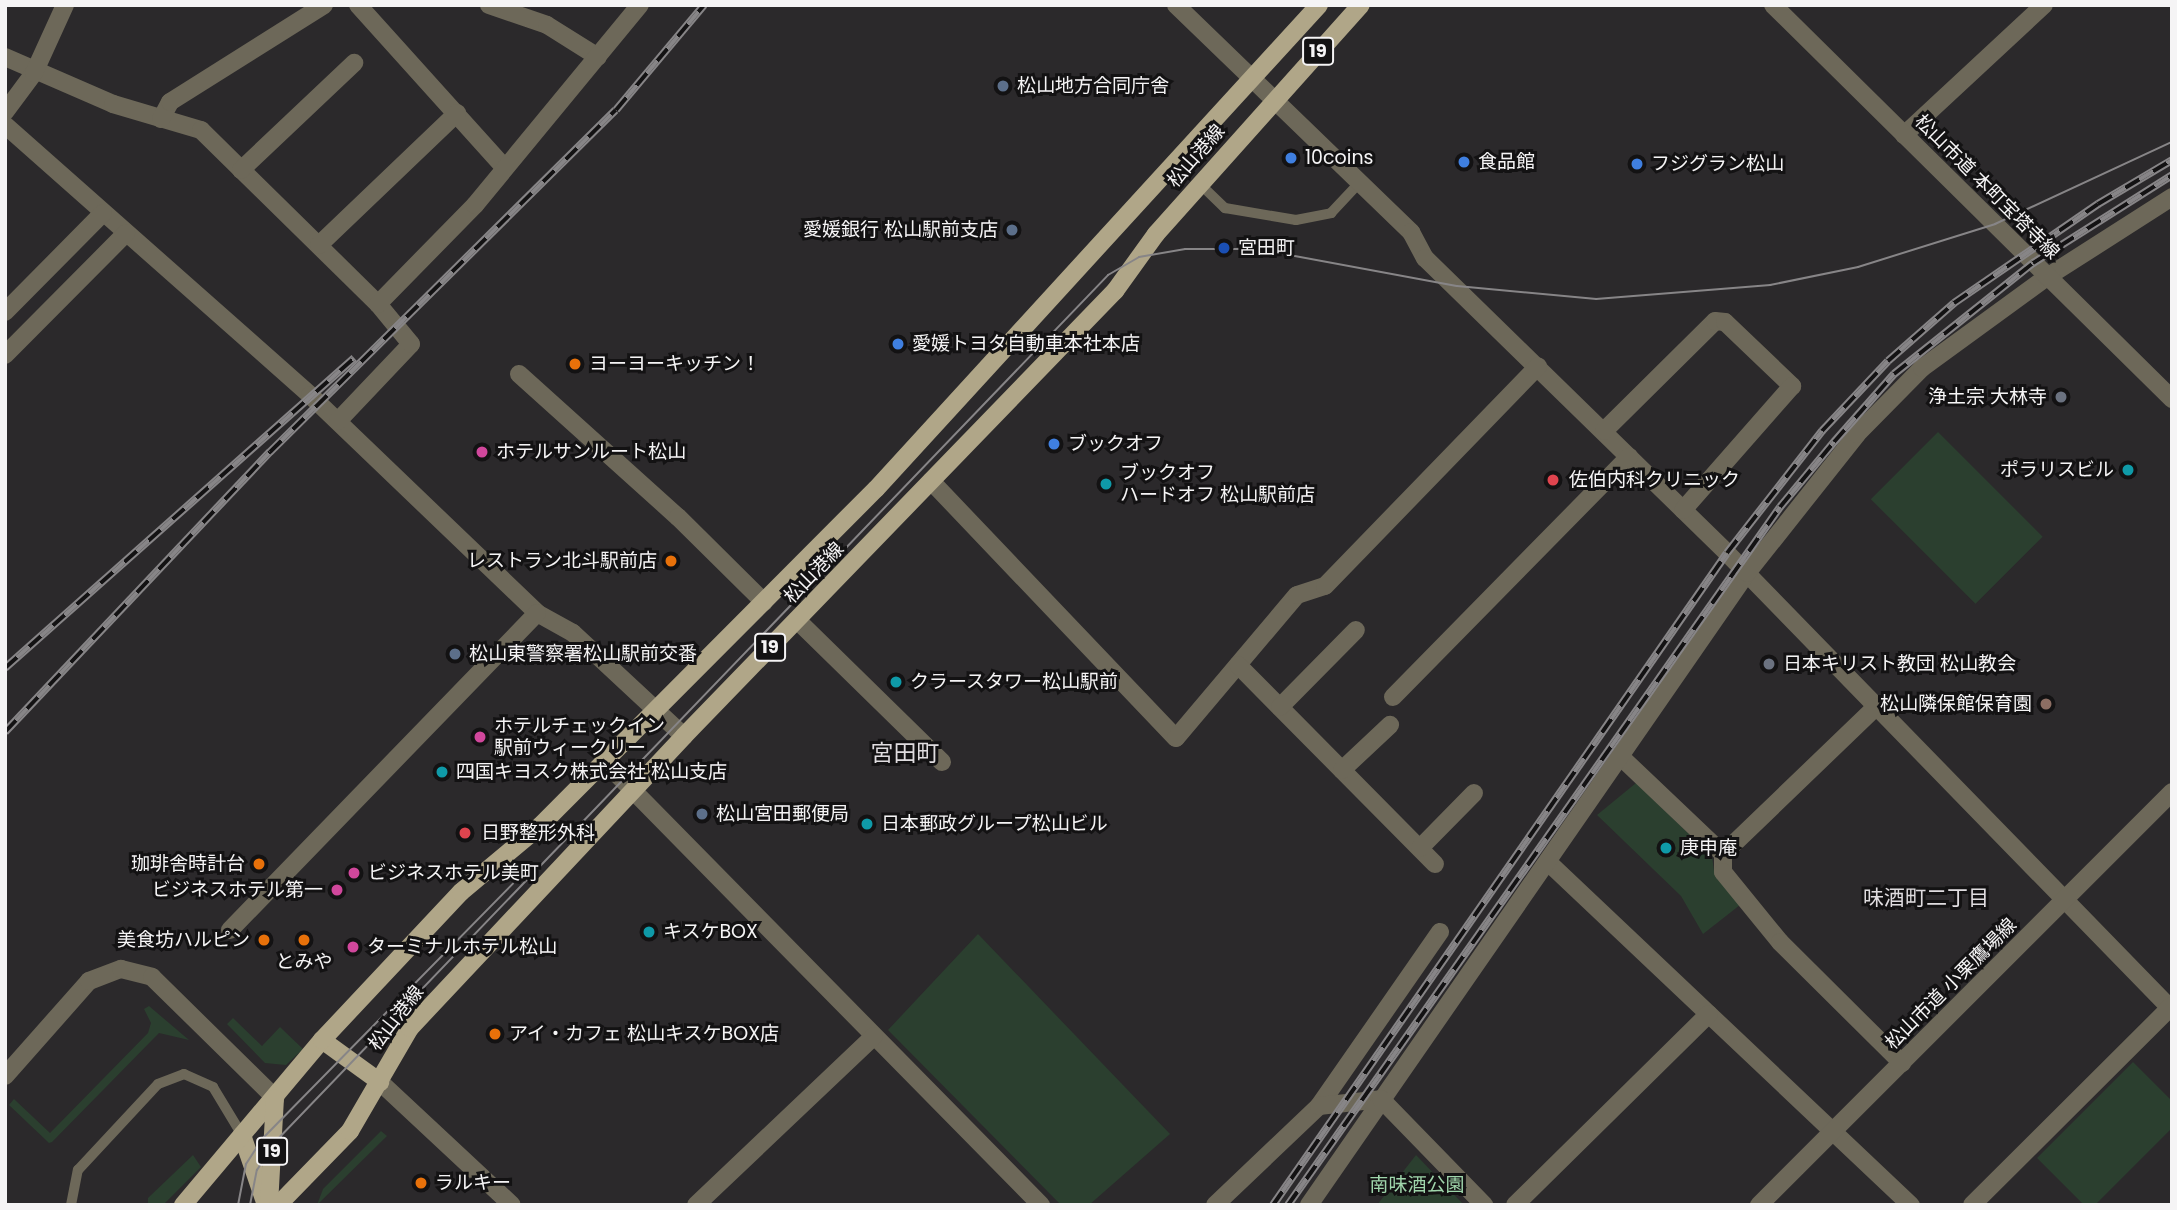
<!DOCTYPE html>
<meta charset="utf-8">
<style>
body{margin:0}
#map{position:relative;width:2177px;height:1210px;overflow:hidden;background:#2b292b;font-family:Poppins,"Noto Sans JP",sans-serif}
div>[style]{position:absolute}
.green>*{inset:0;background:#2b3f2f;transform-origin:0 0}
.service>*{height:10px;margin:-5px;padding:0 5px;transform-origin:5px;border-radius:5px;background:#6d6859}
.minor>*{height:18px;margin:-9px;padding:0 9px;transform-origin:9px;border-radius:9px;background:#6d6859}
.tertiary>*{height:18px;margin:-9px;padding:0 9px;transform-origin:9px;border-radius:9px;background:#6d6859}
.primary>*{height:18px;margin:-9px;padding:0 9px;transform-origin:9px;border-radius:9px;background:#b0a688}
.tram>*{height:2px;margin:-1px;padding:0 1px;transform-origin:1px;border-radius:1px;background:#878587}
.rail>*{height:8px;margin-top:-4px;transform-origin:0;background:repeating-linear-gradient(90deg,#131213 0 16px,#878587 0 32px);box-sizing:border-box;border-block:2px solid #878587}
.dots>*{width:19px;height:19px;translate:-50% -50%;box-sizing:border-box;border:4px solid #131213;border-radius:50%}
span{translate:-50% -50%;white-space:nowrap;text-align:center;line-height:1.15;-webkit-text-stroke:6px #131213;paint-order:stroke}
.shield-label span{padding:2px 5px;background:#131213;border:2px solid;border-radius:5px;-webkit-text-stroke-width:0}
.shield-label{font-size:18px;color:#f5f4f5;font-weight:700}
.poi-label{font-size:19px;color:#f5f4f5}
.left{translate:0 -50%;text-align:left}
.right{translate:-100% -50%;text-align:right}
.street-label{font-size:19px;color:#f5f4f5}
.park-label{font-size:19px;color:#9fd5ab}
.neighbourhood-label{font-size:21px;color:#dfdcdf}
.quarter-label{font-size:23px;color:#dfdcdf}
.frame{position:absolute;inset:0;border:7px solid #f5f4f5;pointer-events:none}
</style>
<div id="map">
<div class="green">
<div style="left:1938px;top:432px;width:148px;height:95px;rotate:45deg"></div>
<div style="clip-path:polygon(1636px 783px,1712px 856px,1714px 871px,1740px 905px,1703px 934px,1681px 896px,1597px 815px)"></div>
<div style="clip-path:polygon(978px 934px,1170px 1134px,1089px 1205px,1061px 1205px,888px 1030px)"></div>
<div style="clip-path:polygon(149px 1006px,189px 1040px,159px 1033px,52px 1142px,49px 1143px,9px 1105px,14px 1099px,50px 1133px,148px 1033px,151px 1023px,144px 1009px)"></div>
<div style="clip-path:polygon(233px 1018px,262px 1046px,280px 1027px,303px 1049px,286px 1065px,265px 1063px,227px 1024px)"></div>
<div style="clip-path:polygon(2133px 1062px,2172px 1101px,2172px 1128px,2095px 1205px,2084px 1205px,2037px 1158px)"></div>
<div style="clip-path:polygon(381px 1131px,387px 1136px,317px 1205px,323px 1189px)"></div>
<div style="clip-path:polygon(193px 1155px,201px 1167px,163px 1205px,148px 1205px,148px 1198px)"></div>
<div style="clip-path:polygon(1416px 1155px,1464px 1205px,1377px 1205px)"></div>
</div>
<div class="service">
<div style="left:1200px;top:184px;width:35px;rotate:44deg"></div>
<div style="left:1225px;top:208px;width:72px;rotate:9.6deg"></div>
<div style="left:1296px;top:220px;width:36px;rotate:-11deg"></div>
<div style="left:1331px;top:213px;width:42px;rotate:-46.9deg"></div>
<div style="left:71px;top:1205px;width:36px;rotate:-79deg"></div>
<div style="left:78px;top:1170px;width:117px;rotate:-47.1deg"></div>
<div style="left:158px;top:1084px;width:28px;rotate:-21deg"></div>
<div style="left:184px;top:1074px;width:32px;rotate:24deg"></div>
<div style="left:213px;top:1087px;width:56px;rotate:58.9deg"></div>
</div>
<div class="minor">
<div style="left:358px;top:5px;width:219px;rotate:48deg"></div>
<div style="left:489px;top:5px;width:61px;rotate:19deg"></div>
<div style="left:547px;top:25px;width:60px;rotate:32.1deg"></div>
<div style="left:1176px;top:5px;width:327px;rotate:44deg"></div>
<div style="left:1411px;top:232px;width:30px;rotate:62deg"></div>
<div style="left:1425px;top:258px;width:422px;rotate:44.3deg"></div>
<div style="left:1727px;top:553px;width:638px;rotate:45.76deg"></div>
<div style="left:5px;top:57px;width:118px;rotate:23.5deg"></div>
<div style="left:113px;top:104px;width:92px;rotate:16.5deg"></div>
<div style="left:201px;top:130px;width:248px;rotate:44.5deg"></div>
<div style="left:5px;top:112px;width:49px;rotate:-53.4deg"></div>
<div style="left:34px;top:73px;width:75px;rotate:-65.5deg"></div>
<div style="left:161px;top:119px;width:19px;rotate:-62deg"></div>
<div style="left:170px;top:102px;width:182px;rotate:-32.2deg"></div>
<div style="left:5px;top:125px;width:407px;rotate:41.5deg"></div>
<div style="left:310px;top:395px;width:315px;rotate:43.8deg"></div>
<div style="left:537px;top:613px;width:41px;rotate:29.1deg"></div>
<div style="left:573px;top:633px;width:151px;rotate:42.9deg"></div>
<div style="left:1904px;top:135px;width:191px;rotate:-42.9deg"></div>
<div style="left:241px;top:170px;width:156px;rotate:-43.4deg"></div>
<div style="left:319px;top:245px;width:191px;rotate:-43.7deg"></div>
<div style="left:5px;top:312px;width:139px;rotate:-45.3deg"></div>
<div style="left:5px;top:355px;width:172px;rotate:-45.2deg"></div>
<div style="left:519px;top:374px;width:214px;rotate:42deg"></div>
<div style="left:678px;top:517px;width:121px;rotate:44.7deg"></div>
<div style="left:338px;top:421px;width:106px;rotate:-46.5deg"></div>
<div style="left:411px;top:344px;width:52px;rotate:-129.5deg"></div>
<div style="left:378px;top:304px;width:139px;rotate:-45.6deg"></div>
<div style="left:475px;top:205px;width:259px;rotate:-50.5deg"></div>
<div style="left:1604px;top:431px;width:156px;rotate:-44.7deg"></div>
<div style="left:1715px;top:321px;width:10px;rotate:6deg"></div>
<div style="left:1725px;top:322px;width:93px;rotate:43.7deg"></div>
<div style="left:1792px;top:386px;width:165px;rotate:131.3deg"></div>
<div style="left:931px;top:481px;width:355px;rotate:46.4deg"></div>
<div style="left:1176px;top:738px;width:187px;rotate:-49.8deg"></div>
<div style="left:1297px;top:595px;width:29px;rotate:-18deg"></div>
<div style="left:1325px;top:586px;width:306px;rotate:-45.9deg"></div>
<div style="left:797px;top:620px;width:203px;rotate:44.4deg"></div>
<div style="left:1238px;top:665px;width:280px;rotate:45.3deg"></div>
<div style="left:1393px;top:697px;width:337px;rotate:-45.5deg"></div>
<div style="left:1280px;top:707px;width:108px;rotate:-45.4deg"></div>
<div style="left:1622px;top:758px;width:139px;rotate:43.5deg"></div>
<div style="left:1723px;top:854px;width:212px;rotate:-43.9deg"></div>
<div style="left:604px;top:761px;width:623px;rotate:45.46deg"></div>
<div style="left:1342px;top:770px;width:66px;rotate:-43.2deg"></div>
<div style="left:1420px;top:848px;width:77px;rotate:-45.5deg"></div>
<div style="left:1723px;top:854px;width:18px;rotate:90deg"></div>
<div style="left:1723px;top:872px;width:90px;rotate:50.8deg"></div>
<div style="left:1780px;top:942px;width:172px;rotate:44.8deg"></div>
<div style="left:1549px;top:863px;width:498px;rotate:43.4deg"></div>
<div style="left:230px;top:930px;width:441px;rotate:-45.9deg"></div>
<div style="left:5px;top:1076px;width:127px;rotate:-48.5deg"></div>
<div style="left:89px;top:981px;width:34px;rotate:-21deg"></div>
<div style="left:121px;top:969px;width:32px;rotate:14deg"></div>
<div style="left:152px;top:977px;width:173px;rotate:44.5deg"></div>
<div style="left:380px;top:1082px;width:180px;rotate:43deg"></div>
<div style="left:1319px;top:1106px;width:212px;rotate:-55.2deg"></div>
<div style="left:696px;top:1205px;width:245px;rotate:-43.5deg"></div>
<div style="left:1215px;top:1205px;width:144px;rotate:-43.6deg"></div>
<div style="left:1319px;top:1106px;width:62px;rotate:-6.4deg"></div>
<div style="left:1309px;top:1205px;width:769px;rotate:-55.28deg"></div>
<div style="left:1747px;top:573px;width:177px;rotate:-51.6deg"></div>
<div style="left:1857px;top:434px;width:93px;rotate:-45.4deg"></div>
<div style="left:1922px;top:368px;width:155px;rotate:-36.1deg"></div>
<div style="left:2047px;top:277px;width:148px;rotate:-32.6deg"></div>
<div style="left:1515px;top:1205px;width:272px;rotate:-44.6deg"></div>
<div style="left:1972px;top:1205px;width:282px;rotate:-44.9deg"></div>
</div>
<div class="tertiary">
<div style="left:1773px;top:5px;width:561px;rotate:44.64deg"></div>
<div style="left:1381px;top:1099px;width:148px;rotate:45.8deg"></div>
<div style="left:1759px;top:1205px;width:584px;rotate:-45deg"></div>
</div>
<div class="primary">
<div style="left:322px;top:1040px;width:72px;rotate:35.9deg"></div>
<div style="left:242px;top:1135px;width:74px;rotate:71.1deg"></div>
<div style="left:183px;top:1205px;width:216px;rotate:-49.9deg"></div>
<div style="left:322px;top:1040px;width:203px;rotate:-46.8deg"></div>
<div style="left:461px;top:892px;width:104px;rotate:-39.9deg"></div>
<div style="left:541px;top:825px;width:474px;rotate:-45.1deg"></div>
<div style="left:876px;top:489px;width:656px;rotate:-47.53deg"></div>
<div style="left:269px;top:1205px;width:107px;rotate:-86.8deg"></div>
<div style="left:278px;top:1205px;width:103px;rotate:-45.8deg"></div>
<div style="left:350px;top:1131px;width:119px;rotate:-59.8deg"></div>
<div style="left:410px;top:1028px;width:400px;rotate:-46.8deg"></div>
<div style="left:684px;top:736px;width:620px;rotate:-45.92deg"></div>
<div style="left:1115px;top:291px;width:70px;rotate:-54.3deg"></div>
<div style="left:1156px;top:234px;width:307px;rotate:-48.2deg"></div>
</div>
<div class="tram">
<div style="left:238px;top:1205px;width:42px;rotate:-79deg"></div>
<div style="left:246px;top:1164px;width:30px;rotate:-57deg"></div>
<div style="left:262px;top:1139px;width:358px;rotate:-45.5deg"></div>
<div style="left:250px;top:1205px;width:36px;rotate:-79deg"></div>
<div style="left:257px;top:1170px;width:32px;rotate:-58deg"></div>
<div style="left:274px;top:1143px;width:1204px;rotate:-46.14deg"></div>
<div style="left:1108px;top:275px;width:36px;rotate:-30deg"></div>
<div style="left:1139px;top:257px;width:47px;rotate:-9.9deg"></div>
<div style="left:1185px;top:249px;width:72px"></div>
<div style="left:1257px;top:249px;width:203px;rotate:10.5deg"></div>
<div style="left:1457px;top:286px;width:140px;rotate:5.3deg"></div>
<div style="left:1596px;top:299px;width:175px;rotate:-4.6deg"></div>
<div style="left:1770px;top:285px;width:90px;rotate:-11.6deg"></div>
<div style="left:1858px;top:267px;width:144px;rotate:-17.4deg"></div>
<div style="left:1995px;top:224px;width:195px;rotate:-24.9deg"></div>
</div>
<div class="rail">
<div style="left:5px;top:668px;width:467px;rotate:-41.6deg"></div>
<div style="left:5px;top:732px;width:386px;rotate:-46.6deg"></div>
<div style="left:270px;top:452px;width:486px;rotate:-44.7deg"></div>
<div style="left:616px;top:110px;width:137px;rotate:-50deg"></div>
<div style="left:1273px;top:1205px;width:794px;rotate:-55.15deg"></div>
<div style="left:1727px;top:553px;width:155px;rotate:-52.1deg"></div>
<div style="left:1822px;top:431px;width:96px;rotate:-46.7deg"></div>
<div style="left:1888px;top:361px;width:88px;rotate:-41.3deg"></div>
<div style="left:1954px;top:303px;width:175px;rotate:-34.5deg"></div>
<div style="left:2098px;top:204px;width:86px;rotate:-30.7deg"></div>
<div style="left:1288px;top:1205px;width:854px;rotate:-54.82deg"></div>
<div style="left:1780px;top:507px;width:85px;rotate:-50.3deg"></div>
<div style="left:1834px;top:442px;width:91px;rotate:-48.6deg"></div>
<div style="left:1894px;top:374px;width:178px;rotate:-38.6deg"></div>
<div style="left:2033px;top:263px;width:165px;rotate:-32.3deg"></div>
</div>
<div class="dots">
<div style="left:1003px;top:86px;background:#5c6f8a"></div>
<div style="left:1291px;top:158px;background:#3f7fe0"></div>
<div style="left:1464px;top:162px;background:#3f7fe0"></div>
<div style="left:1637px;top:164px;background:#3f7fe0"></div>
<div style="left:1012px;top:230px;background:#5c6f8a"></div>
<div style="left:1224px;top:248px;background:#1a4fb4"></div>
<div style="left:898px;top:344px;background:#3f7fe0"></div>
<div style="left:575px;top:364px;background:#e8710a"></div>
<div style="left:2061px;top:397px;background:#6b7280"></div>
<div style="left:1054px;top:444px;background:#3f7fe0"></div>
<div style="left:482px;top:452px;background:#d1479c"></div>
<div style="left:2128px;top:470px;background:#0f9aa8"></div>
<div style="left:1553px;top:480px;background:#e0444e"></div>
<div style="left:1106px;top:484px;background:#0f9aa8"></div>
<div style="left:671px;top:561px;background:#e8710a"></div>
<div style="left:455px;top:654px;background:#5c6f8a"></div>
<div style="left:1769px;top:664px;background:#6b7280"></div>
<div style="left:896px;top:682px;background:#0f9aa8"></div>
<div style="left:2046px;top:704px;background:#8d6e63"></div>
<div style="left:480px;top:737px;background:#d1479c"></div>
<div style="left:442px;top:772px;background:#0f9aa8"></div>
<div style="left:702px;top:814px;background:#5c6f8a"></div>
<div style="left:867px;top:824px;background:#0f9aa8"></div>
<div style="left:465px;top:833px;background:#e0444e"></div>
<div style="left:1666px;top:848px;background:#0f9aa8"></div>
<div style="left:259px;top:864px;background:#e8710a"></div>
<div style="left:354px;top:873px;background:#d1479c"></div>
<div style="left:337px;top:890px;background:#d1479c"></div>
<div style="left:649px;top:932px;background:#0f9aa8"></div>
<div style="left:264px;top:940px;background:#e8710a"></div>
<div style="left:304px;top:940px;background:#e8710a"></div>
<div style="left:353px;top:947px;background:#d1479c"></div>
<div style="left:495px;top:1034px;background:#e8710a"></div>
<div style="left:421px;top:1183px;background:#e8710a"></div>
</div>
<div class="shield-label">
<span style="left:1318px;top:51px">19</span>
<span style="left:770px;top:647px">19</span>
<span style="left:272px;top:1151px">19</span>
</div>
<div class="poi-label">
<span class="left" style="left:1017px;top:86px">松山地方合同庁舎</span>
<span class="left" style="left:1305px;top:158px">10coins</span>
<span class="left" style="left:1478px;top:162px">食品館</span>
<span class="left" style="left:1651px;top:164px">フジグラン松山</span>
<span class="right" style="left:998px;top:230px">愛媛銀行 松山駅前支店</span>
<span class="left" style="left:1238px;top:248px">宮田町</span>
<span class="left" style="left:912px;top:344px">愛媛トヨタ自動車本社本店</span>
<span class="left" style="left:589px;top:364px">ヨーヨーキッチン！</span>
<span class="right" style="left:2047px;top:397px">浄土宗 大林寺</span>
<span class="left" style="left:1068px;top:444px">ブックオフ</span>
<span class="left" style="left:496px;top:452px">ホテルサンルート松山</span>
<span class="right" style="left:2114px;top:470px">ポラリスビル</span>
<span class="left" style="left:1120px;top:484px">ブックオフ<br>ハードオフ 松山駅前店</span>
<span class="left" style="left:1569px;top:480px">佐伯内科クリニック</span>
<span class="right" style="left:657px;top:561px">レストラン北斗駅前店</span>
<span class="left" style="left:469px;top:654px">松山東警察署松山駅前交番</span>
<span class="left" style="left:1783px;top:664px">日本キリスト教団 松山教会</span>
<span class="left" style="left:910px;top:682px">クラースタワー松山駅前</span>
<span class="right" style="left:2032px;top:704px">松山隣保館保育園</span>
<span class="left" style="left:494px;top:737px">ホテルチェックイン<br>駅前ウィークリー</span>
<span class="left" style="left:456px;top:772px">四国キヨスク株式会社 松山支店</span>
<span class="left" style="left:716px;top:814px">松山宮田郵便局</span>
<span class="left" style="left:881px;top:824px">日本郵政グループ松山ビル</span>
<span class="left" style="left:481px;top:833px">日野整形外科</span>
<span class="left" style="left:1680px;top:848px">庚申庵</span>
<span class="right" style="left:245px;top:864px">珈琲舎時計台</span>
<span class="left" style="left:368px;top:873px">ビジネスホテル美町</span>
<span class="right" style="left:323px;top:890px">ビジネスホテル第一</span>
<span class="left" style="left:663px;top:932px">キスケBOX</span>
<span class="right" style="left:250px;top:940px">美食坊ハルピン</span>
<span class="left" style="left:367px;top:947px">ターミナルホテル松山</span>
<span style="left:304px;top:962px">とみや</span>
<span class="left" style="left:509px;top:1034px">アイ・カフェ 松山キスケBOX店</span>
<span class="left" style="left:435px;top:1183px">ラルキー</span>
</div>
<div class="street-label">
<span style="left:1196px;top:156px;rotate:-49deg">松山港線</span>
<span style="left:1987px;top:187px;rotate:45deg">松山市道 本町宝塔寺線</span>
<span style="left:814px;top:573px;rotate:-46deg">松山港線</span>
<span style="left:1951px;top:984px;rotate:-45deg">松山市道 小栗鷹場線</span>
<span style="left:396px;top:1018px;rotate:-52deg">松山港線</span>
</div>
<div class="park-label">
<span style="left:1417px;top:1185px">南味酒公園</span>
</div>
<div class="neighbourhood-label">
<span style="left:1926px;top:898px">味酒町二丁目</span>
</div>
<div class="quarter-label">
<span style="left:905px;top:753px">宮田町</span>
</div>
<div class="frame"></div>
</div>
